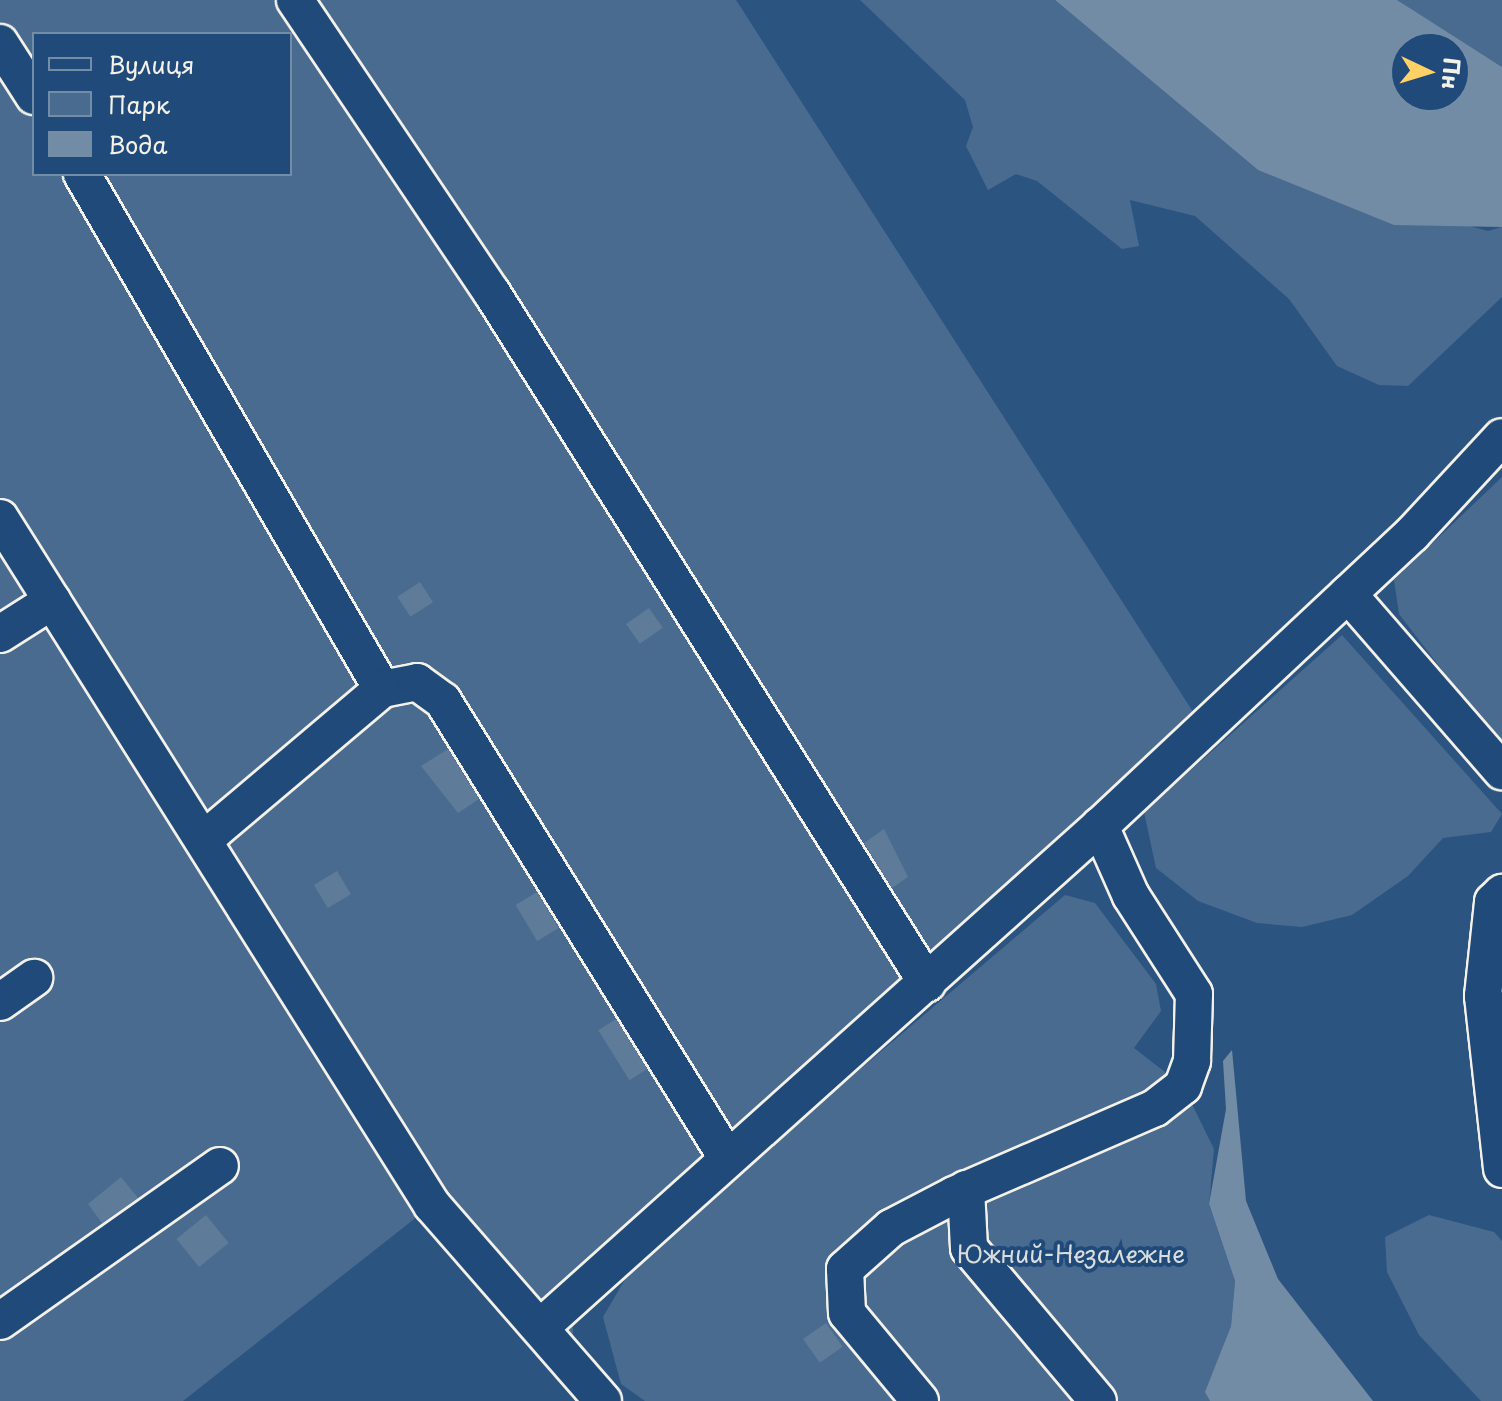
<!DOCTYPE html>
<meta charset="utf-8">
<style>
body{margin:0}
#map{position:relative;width:1502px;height:1401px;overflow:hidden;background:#2c5481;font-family:"Playpen Sans",sans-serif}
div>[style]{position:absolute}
.green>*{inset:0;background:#496b90}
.water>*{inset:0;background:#738ca6}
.building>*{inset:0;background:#5e7b9a;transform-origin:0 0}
.roads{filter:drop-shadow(2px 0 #f4f1e8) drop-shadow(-2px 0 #f4f1e8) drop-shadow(0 2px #f4f1e8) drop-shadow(0 -2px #f4f1e8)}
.minor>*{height:36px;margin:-18px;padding:0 18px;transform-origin:18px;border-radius:18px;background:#1f4a7a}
span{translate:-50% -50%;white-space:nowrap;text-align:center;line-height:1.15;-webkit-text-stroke:8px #1f4a7a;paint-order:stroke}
.park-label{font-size:24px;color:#dadddb}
.legend{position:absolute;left:32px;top:32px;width:260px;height:144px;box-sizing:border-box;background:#1f4a7a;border:2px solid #748da6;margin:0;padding:10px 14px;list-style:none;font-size:24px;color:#f4f1e8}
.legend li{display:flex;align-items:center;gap:16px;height:40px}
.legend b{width:40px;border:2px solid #748da6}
.north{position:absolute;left:1390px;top:32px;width:80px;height:80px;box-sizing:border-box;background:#1f4a7a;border:2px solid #748da6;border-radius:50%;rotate:94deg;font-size:22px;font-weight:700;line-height:32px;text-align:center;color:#f4f1e8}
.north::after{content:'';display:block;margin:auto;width:28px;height:36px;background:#ffd166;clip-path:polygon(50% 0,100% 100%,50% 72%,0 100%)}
</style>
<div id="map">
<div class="green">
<div style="clip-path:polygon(evenodd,0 0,736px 0,1204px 729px,573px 1312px,573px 1344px,432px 1205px,183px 1401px,0 1401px,0 0,34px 34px,290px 34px,290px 174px,34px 174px,34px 34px)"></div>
<div style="clip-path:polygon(860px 0,1055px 0,1258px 170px,1488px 231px,1502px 227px,1502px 297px,1408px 386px,1379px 385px,1337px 366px,1289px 299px,1195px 216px,1130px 200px,1139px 246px,1122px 249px,1037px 181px,1016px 174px,988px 190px,966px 146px,973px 127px,965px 100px)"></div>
<div style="clip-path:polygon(1397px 0,1502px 0,1502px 67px,1412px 10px)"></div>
<div style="clip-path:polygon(1502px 477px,1502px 748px,1399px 614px,1394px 580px)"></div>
<div style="clip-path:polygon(1342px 635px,1502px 814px,1491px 832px,1443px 838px,1408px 876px,1352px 915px,1302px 927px,1257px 923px,1198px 901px,1156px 868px,1144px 812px)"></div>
<div style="clip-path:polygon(1065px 895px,1095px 903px,1156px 984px,1161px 1011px,1134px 1048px,1183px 1086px,1214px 1149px,1209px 1205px,1235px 1281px,1231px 1326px,1206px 1391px,1210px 1401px,645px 1401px,621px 1384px,603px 1317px,637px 1259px)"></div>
<div style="clip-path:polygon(1429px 1215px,1494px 1232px,1502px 1241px,1502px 1401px,1481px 1401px,1419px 1335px,1387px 1272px,1385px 1237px)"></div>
</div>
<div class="water">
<div style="clip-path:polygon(evenodd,1055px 0,1397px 0,1502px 67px,1502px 227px,1394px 225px,1258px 170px,1055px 0,1406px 48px,1454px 48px,1454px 96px,1406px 96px,1406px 48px)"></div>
<div style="clip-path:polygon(1232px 1050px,1246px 1201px,1278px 1279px,1373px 1401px,1210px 1401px,1205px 1392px,1231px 1326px,1235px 1281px,1209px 1204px,1226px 1109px,1223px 1061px)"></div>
</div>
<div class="building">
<div style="left:420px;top:582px;width:24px;height:27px;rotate:57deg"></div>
<div style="left:649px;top:608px;width:24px;height:28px;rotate:55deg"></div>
<div style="clip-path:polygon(448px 749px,479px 799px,458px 813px,421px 766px)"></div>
<div style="clip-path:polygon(884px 829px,908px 877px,892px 888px,864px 843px)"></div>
<div style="left:337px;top:871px;width:27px;height:27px;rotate:59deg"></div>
<div style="left:537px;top:892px;width:42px;height:25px;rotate:59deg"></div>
<div style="left:616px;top:1019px;width:59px;height:21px;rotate:58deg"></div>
<div style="clip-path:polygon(121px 1177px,138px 1198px,102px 1223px,88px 1204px)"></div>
<div style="left:206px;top:1215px;width:36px;height:38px;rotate:51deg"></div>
<div style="left:826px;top:1323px;width:29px;height:28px;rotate:55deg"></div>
</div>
<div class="roads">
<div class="minor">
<div style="left:295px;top:0;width:353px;rotate:56.1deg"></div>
<div style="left:492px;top:293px;width:816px;rotate:57.77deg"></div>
<div style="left:0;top:43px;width:63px;rotate:57.3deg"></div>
<div style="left:82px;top:174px;width:596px;rotate:59.78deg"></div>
<div style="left:382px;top:689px;width:36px;rotate:-11deg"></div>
<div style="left:417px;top:682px;width:32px;rotate:36deg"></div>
<div style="left:443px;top:701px;width:536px;rotate:58.12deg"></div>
<div style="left:0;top:518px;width:812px;rotate:57.84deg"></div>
<div style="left:432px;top:1205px;width:260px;rotate:48.9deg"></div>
<div style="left:1348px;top:594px;width:235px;rotate:49deg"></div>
<div style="left:0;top:634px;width:62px;rotate:-32.4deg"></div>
<div style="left:207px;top:837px;width:229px;rotate:-40.2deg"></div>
<div style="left:1483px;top:996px;width:174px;rotate:83.7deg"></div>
<div style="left:0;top:1002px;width:42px;rotate:-35.2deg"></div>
<div style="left:1495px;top:1016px;width:23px;rotate:-121deg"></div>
<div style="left:1483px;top:996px;width:95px;rotate:-83.9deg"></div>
<div style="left:1493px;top:902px;width:13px;rotate:-45deg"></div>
<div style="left:966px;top:1189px;width:59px;rotate:87.1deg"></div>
<div style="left:969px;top:1248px;width:200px;rotate:49.9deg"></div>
<div style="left:0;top:1321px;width:269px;rotate:-35.2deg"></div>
<div style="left:543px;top:1325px;width:748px;rotate:-41.86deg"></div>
<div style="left:1100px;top:826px;width:427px;rotate:-43.1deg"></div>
<div style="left:1412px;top:534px;width:132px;rotate:-47.1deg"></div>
<div style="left:920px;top:1401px;width:114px;rotate:-129.7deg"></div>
<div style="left:847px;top:1313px;width:44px;rotate:-92.6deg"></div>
<div style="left:845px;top:1269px;width:62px;rotate:-41.7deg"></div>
<div style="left:891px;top:1228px;width:71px;rotate:-27.6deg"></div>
<div style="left:954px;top:1195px;width:219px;rotate:-23.4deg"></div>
<div style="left:1155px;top:1108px;width:36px;rotate:-38deg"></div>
<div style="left:1183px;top:1086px;width:27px;rotate:-70deg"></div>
<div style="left:1192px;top:1061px;width:67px;rotate:-88.3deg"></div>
<div style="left:1194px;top:994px;width:117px;rotate:-122.7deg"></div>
<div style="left:1131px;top:896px;width:77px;rotate:-113.9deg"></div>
</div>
</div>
<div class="park-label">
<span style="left:1071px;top:1254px">Южний-Незалежне</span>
</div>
<ul class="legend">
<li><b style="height:10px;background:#1f4a7a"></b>Вулиця</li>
<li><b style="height:22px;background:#496b90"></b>Парк</li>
<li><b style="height:22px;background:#738ca6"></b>Вода</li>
</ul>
<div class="north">Пн</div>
</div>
